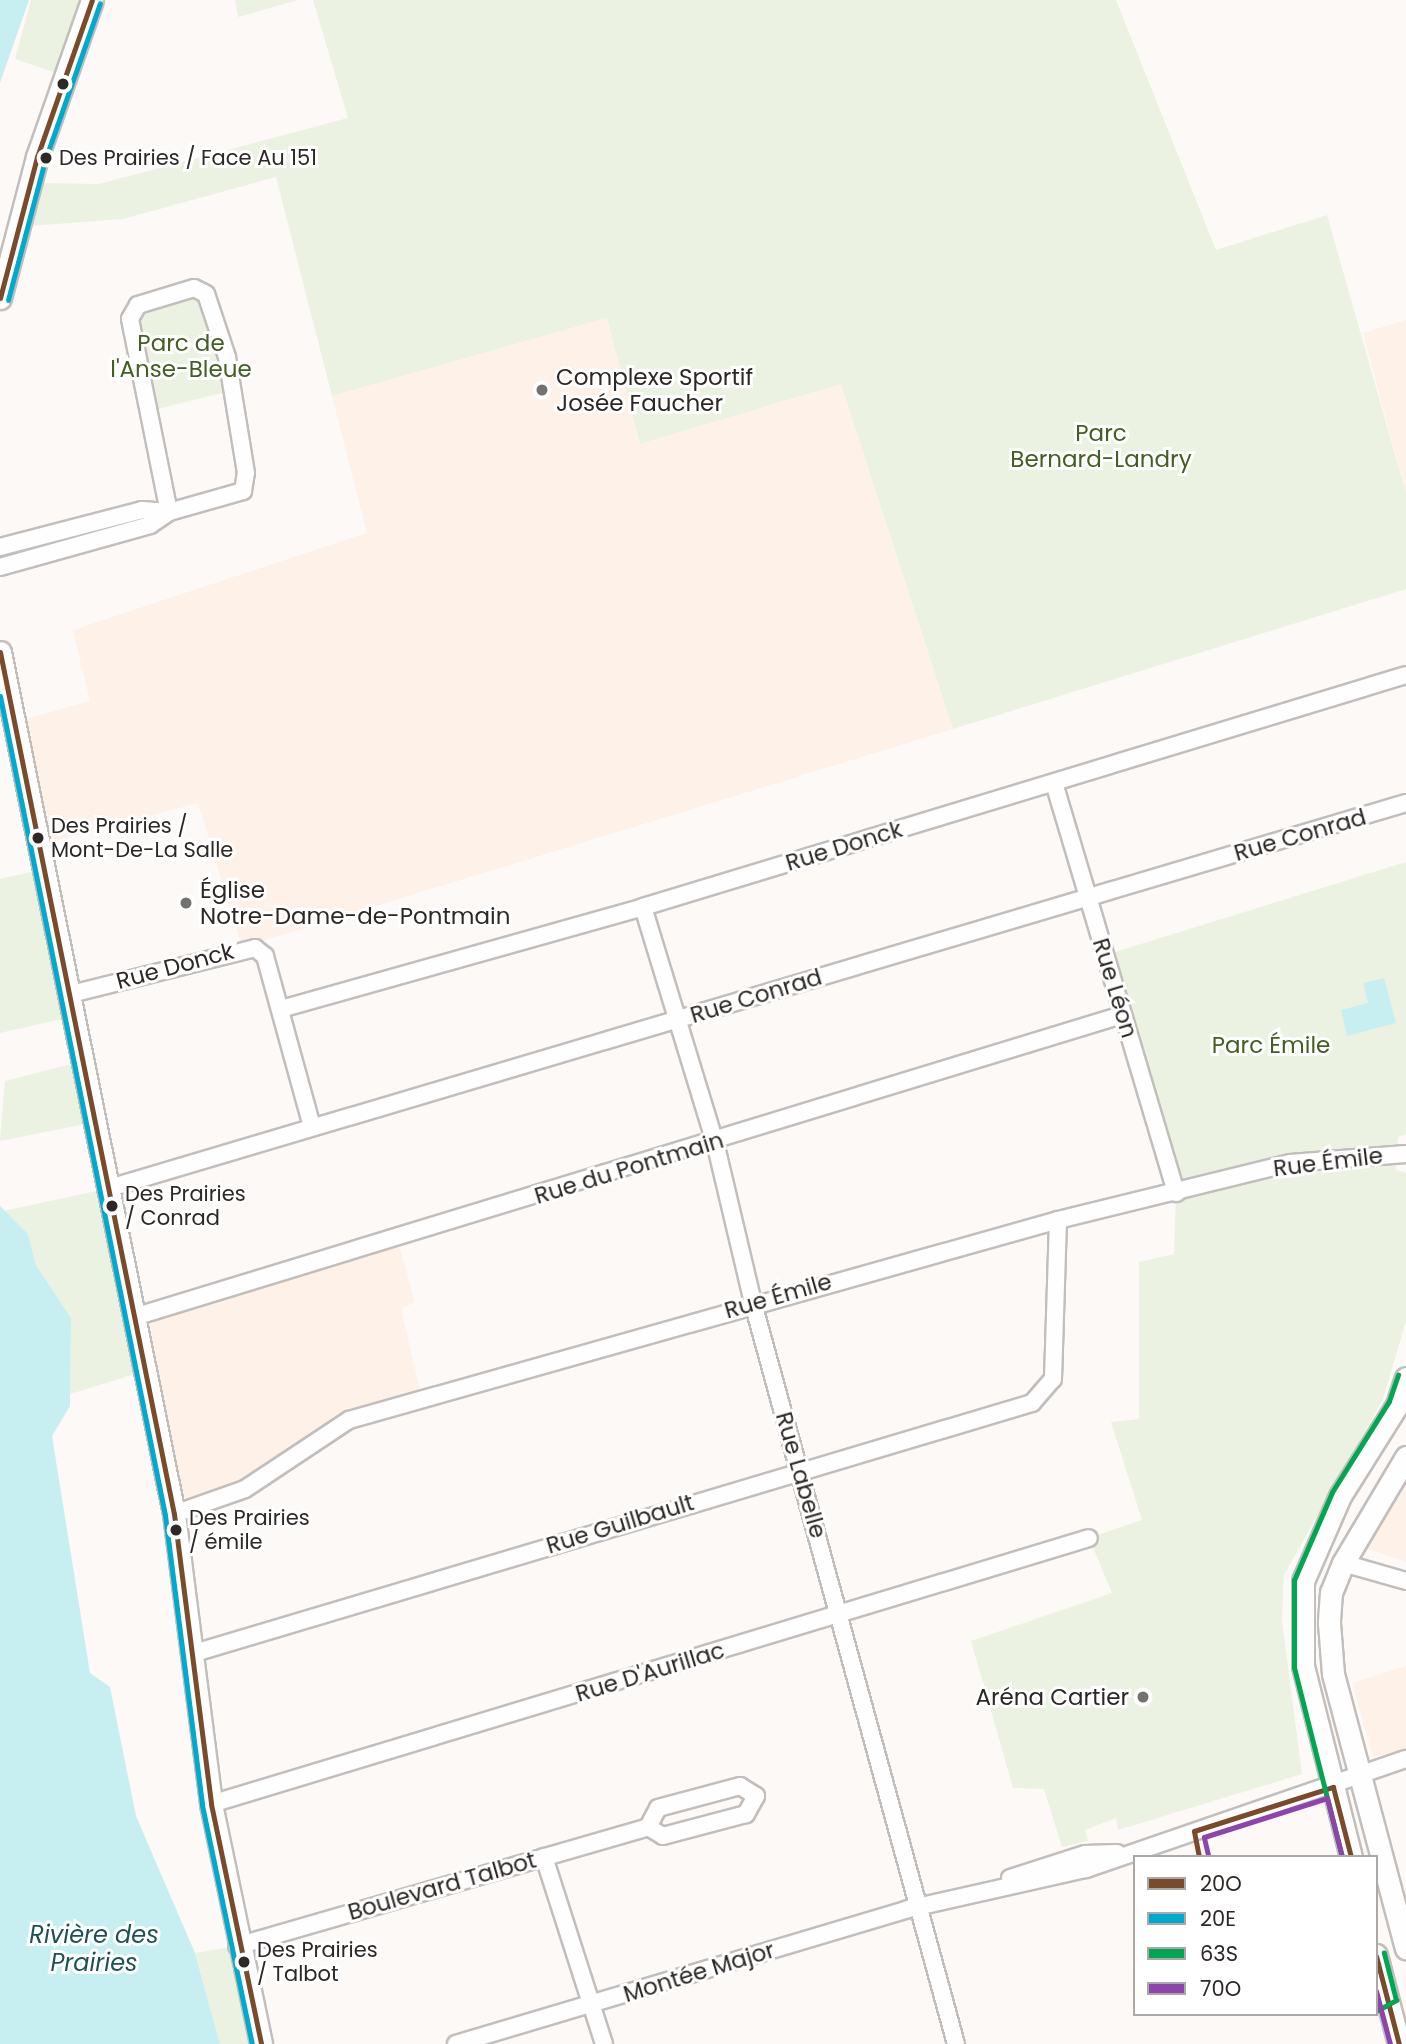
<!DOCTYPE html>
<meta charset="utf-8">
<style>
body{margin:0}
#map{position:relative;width:1406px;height:2044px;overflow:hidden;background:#fcf9f7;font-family:Poppins,sans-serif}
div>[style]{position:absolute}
.built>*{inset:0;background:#fdf1e8}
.green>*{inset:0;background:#ecf2e1}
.water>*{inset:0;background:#c7eff2}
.roads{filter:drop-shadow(2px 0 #c2bebc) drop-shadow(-2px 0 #c2bebc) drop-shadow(0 2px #c2bebc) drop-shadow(0 -2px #c2bebc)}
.minor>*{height:16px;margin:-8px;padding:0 8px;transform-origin:8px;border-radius:8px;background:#fffefe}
.tertiary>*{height:21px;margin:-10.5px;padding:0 10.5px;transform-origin:10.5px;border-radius:10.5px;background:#fffefe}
.bus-1>*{height:5px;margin:-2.5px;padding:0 2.5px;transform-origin:2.5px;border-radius:2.5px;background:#7a4b2a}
.bus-2>*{height:5px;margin:-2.5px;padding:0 2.5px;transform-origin:2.5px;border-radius:2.5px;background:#00a9ce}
.bus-3>*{height:5px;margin:-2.5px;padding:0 2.5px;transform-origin:2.5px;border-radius:2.5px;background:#00a651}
.bus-4>*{height:5px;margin:-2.5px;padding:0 2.5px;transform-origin:2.5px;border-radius:2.5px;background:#8e44ad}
.dots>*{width:19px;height:19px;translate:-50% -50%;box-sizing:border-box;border:4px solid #fff;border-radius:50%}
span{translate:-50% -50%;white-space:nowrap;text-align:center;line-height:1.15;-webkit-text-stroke:6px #fff;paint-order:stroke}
.bus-label{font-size:21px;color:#2d2825}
.left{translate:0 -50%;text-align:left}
.park-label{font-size:23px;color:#455e23}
.poi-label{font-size:23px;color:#2d2825}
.right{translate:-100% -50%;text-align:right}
.street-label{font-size:23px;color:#2d2825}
.water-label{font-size:24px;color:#1e5155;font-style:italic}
.legend{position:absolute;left:1133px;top:1855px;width:245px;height:161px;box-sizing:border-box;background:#fff;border:2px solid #aba9a8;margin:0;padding:9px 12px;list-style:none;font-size:21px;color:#2d2825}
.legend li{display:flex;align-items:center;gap:14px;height:35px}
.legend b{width:35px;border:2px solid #aba9a8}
</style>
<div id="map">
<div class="built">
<div style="clip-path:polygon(607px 318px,640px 444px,841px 384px,953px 729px,242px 947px,198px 803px,39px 845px,15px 722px,90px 701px,73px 630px,367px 533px,332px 396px)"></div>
<div style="clip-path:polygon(1406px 320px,1406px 493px,1363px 333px)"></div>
<div style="clip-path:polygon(397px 1238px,415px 1302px,401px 1309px,422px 1399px,349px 1420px,245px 1489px,174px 1514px,134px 1317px)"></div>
<div style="clip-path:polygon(1406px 1481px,1406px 1562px,1366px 1548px)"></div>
<div style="clip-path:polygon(1406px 1666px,1406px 1749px,1373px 1757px,1352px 1683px)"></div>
</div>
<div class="green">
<div style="clip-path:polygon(31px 0,92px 0,65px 76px,15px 59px)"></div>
<div style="clip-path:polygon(235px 0,298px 0,238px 17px)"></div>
<div style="clip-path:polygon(313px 0,1116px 0,1216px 250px,1327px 215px,1406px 493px,1406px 589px,953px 729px,841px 384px,640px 444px,607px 318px,332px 396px,276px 177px,123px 219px,29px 226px,43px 183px,99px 184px,348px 118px)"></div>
<div style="clip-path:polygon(206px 294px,230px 391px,150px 411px,130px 335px,138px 305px)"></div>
<div style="clip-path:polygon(1406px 862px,1406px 1134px,1398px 1137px,1396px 1170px,1406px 1173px,1406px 1321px,1383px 1399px,1284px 1575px,1282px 1621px,1302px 1774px,1118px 1830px,1116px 1818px,1085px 1830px,1088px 1841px,1062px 1847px,1044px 1789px,1013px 1788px,971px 1641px,1112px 1593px,1089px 1538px,1142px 1520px,1111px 1422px,1139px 1419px,1139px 1262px,1174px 1254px,1176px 1193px,1105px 955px)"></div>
<div style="clip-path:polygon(44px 869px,75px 1016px,0 1033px,0 879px)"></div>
<div style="clip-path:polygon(83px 1061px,85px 1124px,0 1141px,5px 1081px)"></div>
<div style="clip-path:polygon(106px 1189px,145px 1371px,70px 1394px,71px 1318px,36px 1265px,28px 1234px,3px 1211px)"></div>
<div style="clip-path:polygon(237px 1946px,261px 2044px,220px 2044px,195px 1953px)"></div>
</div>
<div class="water">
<div style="clip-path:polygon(0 0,29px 0,0 83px)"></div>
<div style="clip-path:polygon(1384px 978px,1396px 1023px,1347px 1036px,1341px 1010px,1368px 1003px,1363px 983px)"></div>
<div style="clip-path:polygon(0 1206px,28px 1234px,36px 1265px,71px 1318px,70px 1406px,52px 1436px,90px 1673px,110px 1687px,136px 1816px,195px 1953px,220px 2044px,0 2044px)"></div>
</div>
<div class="roads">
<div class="minor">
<div style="left:0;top:547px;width:147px;rotate:-14.6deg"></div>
<div style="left:142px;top:510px;width:27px;rotate:4deg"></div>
<div style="left:169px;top:512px;width:77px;rotate:-15.8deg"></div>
<div style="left:243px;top:491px;width:18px;rotate:-81deg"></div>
<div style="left:246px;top:473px;width:118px;rotate:-99.3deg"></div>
<div style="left:227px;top:357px;width:66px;rotate:-108.4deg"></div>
<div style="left:206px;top:294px;width:13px;rotate:-153deg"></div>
<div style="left:194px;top:288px;width:59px;rotate:163.1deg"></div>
<div style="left:138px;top:305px;width:16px;rotate:120deg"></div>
<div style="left:130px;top:319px;width:197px;rotate:78.6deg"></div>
<div style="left:0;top:567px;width:156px;rotate:-15.6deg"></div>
<div style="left:150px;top:525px;width:23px;rotate:-34deg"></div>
<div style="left:1054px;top:783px;width:428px;rotate:73.4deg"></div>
<div style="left:643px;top:907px;width:246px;rotate:73deg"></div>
<div style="left:715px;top:1142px;width:165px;rotate:76.7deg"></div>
<div style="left:753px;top:1303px;width:768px;rotate:74.68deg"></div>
<div style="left:71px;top:994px;width:190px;rotate:-14deg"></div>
<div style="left:255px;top:948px;width:13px;rotate:39deg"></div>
<div style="left:265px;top:956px;width:177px;rotate:74.6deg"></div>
<div style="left:281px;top:1009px;width:376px;rotate:-15.7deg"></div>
<div style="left:643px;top:907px;width:797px;rotate:-16.91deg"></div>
<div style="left:106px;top:1189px;width:1356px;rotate:-16.54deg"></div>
<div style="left:134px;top:1317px;width:1033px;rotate:-17deg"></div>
<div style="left:174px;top:1514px;width:75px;rotate:-19.4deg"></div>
<div style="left:245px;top:1489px;width:125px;rotate:-33.6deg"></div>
<div style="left:349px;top:1420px;width:737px;rotate:-15.75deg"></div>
<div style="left:1058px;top:1220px;width:239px;rotate:-13.8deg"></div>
<div style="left:1290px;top:1163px;width:116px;rotate:-4.4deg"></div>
<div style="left:1343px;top:1563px;width:66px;rotate:15.9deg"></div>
<div style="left:191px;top:1654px;width:878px;rotate:-16.62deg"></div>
<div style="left:1032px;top:1403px;width:32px;rotate:-49deg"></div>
<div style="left:1053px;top:1379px;width:159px;rotate:-88.2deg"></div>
<div style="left:211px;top:1804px;width:917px;rotate:-16.85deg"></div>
<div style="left:544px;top:1857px;width:196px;rotate:72.2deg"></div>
<div style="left:1010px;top:1878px;width:79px;rotate:-17.7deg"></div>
<div style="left:1085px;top:1854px;width:32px;rotate:-2deg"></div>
<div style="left:237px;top:1946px;width:428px;rotate:-16.1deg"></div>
<div style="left:648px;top:1827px;width:21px;rotate:-62deg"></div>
<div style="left:658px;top:1808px;width:85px;rotate:-15deg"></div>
<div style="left:740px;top:1786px;width:19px;rotate:32deg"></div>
<div style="left:756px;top:1796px;width:21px;rotate:119deg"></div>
<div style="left:746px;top:1814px;width:86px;rotate:165.2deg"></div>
<div style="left:663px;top:1836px;width:17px;rotate:-149deg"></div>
<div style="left:456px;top:2044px;width:472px;rotate:-16.6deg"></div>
<div style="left:908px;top:1909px;width:182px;rotate:-12.7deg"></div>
<div style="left:1086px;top:1869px;width:338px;rotate:-19deg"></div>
</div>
<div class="tertiary">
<div style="left:0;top:298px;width:146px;rotate:-75.3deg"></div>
<div style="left:37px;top:157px;width:166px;rotate:-70.7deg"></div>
<div style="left:0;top:652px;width:879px;rotate:78.59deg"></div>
<div style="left:174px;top:1514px;width:292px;rotate:82.7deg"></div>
<div style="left:211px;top:1804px;width:245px;rotate:78.2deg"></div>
<div style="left:1406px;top:1457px;width:123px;rotate:120.7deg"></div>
<div style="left:1343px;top:1563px;width:31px;rotate:112deg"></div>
<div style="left:1331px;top:1592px;width:31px;rotate:94deg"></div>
<div style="left:1329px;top:1623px;width:51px;rotate:85.5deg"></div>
<div style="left:1333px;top:1674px;width:284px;rotate:75.1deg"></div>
<div style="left:1351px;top:1857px;width:197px;rotate:-104.1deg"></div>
<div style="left:1303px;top:1666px;width:85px;rotate:-90deg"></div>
<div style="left:1303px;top:1581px;width:93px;rotate:-66.5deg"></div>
<div style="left:1340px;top:1496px;width:107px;rotate:-57.9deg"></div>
<div style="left:1397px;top:1405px;width:28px;rotate:-72deg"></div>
<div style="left:1376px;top:1955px;width:92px;rotate:75.5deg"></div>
</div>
</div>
<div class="bus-1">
<div style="left:0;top:298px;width:146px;rotate:-75.3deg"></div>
<div style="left:37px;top:157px;width:166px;rotate:-70.7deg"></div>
<div style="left:0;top:652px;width:879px;rotate:78.59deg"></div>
<div style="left:174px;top:1514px;width:292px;rotate:82.7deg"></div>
<div style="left:211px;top:1804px;width:245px;rotate:78.2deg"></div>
<div style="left:1199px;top:1857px;width:26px;rotate:-101deg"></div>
<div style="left:1194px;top:1831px;width:146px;rotate:-17.6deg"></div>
<div style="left:1333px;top:1787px;width:72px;rotate:75.6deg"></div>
<div style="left:1376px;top:1956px;width:91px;rotate:75.4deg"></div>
</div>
<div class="bus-2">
<div style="left:8px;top:300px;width:145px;rotate:-75.2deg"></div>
<div style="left:45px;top:160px;width:166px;rotate:-70.7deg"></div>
<div style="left:0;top:696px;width:835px;rotate:78.61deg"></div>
<div style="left:165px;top:1515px;width:292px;rotate:82.7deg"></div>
<div style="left:202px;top:1805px;width:244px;rotate:78.2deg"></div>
</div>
<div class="bus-3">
<div style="left:1342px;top:1857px;width:196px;rotate:-104.2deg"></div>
<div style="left:1294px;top:1667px;width:87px;rotate:-90deg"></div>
<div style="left:1294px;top:1580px;width:96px;rotate:-66.6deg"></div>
<div style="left:1332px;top:1492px;width:107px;rotate:-57.9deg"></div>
<div style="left:1389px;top:1401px;width:28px;rotate:-71deg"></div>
<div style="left:1378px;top:2010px;width:21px;rotate:-29deg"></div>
<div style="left:1396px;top:2000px;width:49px;rotate:-104.3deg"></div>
</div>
<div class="bus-4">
<div style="left:1208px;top:1855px;width:18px;rotate:-103deg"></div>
<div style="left:1204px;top:1837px;width:129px;rotate:-17.6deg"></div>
<div style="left:1327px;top:1798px;width:61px;rotate:75.7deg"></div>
<div style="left:1376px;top:1991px;width:55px;rotate:75.2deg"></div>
</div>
<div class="dots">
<div style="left:63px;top:84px;background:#2d2825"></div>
<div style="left:46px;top:158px;background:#2d2825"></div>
<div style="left:542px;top:390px;background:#75716e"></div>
<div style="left:38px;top:838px;background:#2d2825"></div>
<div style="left:186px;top:903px;background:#75716e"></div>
<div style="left:112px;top:1206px;background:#2d2825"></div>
<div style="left:176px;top:1530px;background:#2d2825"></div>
<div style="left:1143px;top:1697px;background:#75716e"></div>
<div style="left:244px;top:1962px;background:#2d2825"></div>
</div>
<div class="bus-label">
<span class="left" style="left:59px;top:158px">Des Prairies / Face Au 151</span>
<span class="left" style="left:51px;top:838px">Des Prairies /<br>Mont-De-La Salle</span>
<span class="left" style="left:125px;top:1206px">Des Prairies<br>/ Conrad</span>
<span class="left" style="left:189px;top:1530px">Des Prairies<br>/ émile</span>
<span class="left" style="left:257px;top:1962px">Des Prairies<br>/ Talbot</span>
</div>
<div class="park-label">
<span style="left:181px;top:356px">Parc de<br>l'Anse-Bleue</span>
<span style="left:1101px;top:446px">Parc<br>Bernard-Landry</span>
<span style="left:1271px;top:1045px">Parc Émile</span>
</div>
<div class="poi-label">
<span class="left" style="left:556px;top:390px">Complexe Sportif<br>Josée Faucher</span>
<span class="left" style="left:200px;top:903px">Église<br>Notre-Dame-de-Pontmain</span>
<span class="right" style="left:1129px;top:1697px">Aréna Cartier</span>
</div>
<div class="street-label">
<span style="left:1300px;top:835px;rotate:-16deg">Rue Conrad</span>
<span style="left:844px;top:846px;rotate:-17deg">Rue Donck</span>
<span style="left:175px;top:966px;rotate:-15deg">Rue Donck</span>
<span style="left:1115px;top:988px;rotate:73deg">Rue Léon</span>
<span style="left:756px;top:996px;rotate:-17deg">Rue Conrad</span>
<span style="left:1328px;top:1162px;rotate:-7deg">Rue Émile</span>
<span style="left:629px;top:1168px;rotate:-17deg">Rue du Pontmain</span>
<span style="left:778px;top:1296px;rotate:-16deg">Rue Émile</span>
<span style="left:801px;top:1475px;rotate:74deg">Rue Labelle</span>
<span style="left:620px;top:1524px;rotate:-17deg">Rue Guilbault</span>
<span style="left:650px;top:1672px;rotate:-17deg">Rue D'Aurillac</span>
<span style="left:442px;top:1886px;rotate:-16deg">Boulevard Talbot</span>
<span style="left:699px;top:1972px;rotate:-17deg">Montée Major</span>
</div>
<div class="water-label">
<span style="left:94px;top:1949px">Rivière des<br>Prairies</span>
</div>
<ul class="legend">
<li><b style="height:9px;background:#7a4b2a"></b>20O</li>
<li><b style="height:9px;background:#00a9ce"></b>20E</li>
<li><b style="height:9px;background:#00a651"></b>63S</li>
<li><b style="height:9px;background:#8e44ad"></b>70O</li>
</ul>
</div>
